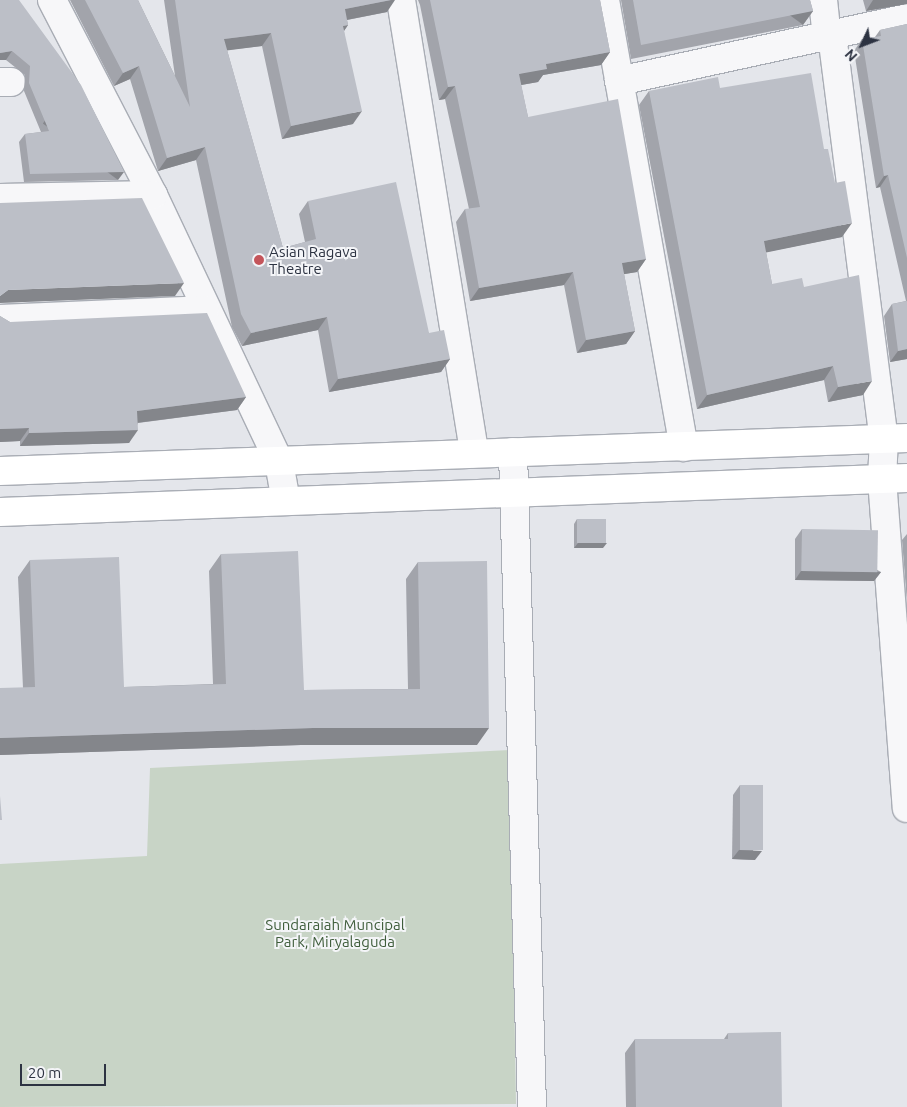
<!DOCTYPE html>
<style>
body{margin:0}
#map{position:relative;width:907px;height:1107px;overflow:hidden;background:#e4e6eb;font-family:Ubuntu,sans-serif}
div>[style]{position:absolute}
.green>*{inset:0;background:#c8d4c6}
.roads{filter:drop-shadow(1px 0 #a9adb5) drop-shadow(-1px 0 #a9adb5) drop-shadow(0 1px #a9adb5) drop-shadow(0 -1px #a9adb5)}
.street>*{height:28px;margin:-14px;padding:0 14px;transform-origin:14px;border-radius:14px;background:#f7f7f9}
.secondary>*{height:28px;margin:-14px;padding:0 14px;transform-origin:14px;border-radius:14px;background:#fff}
.wall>*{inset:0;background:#a2a4ab}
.shaded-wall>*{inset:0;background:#84868b;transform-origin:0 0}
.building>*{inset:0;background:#bcbfc7;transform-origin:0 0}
.dots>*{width:14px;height:14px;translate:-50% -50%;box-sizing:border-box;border:2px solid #f4f5f8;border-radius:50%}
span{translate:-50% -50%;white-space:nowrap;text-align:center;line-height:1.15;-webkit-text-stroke:4px #f4f5f8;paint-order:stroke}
.poi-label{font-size:15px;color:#2d3342}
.left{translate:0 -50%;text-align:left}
.park-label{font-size:15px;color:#3f5d3b}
.north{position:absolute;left:837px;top:20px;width:50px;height:50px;-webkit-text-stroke:4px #f4f5f8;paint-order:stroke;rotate:227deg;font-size:14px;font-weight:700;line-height:20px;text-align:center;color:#2d3342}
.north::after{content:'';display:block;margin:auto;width:18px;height:22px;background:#2d3342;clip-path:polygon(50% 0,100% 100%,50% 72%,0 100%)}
.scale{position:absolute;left:20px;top:1064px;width:86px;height:22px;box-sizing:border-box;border:2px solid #2d3342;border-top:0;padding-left:6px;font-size:15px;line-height:18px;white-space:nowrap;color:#2d3342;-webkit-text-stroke:4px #f4f5f8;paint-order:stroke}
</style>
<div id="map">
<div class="green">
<div style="clip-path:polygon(510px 750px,516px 1104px,0 1107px,0 864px,147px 856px,150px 768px)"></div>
</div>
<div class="roads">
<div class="street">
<div style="left:52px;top:0;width:220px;rotate:62.6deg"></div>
<div style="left:153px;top:195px;width:295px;rotate:64.7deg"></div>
<div style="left:279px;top:462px;width:39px;rotate:80deg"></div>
<div style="left:401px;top:0;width:459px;rotate:80.8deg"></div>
<div style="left:605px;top:0;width:454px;rotate:80deg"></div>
<div style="left:823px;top:0;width:36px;rotate:84deg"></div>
<div style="left:827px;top:36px;width:5px;rotate:-11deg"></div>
<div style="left:832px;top:35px;width:407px;rotate:82.7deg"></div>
<div style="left:884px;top:439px;width:40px;rotate:92.9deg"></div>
<div style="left:882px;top:479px;width:330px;rotate:85.7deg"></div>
<div style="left:619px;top:81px;width:295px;rotate:-12.3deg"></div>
<div style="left:0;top:82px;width:11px"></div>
<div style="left:0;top:198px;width:153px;rotate:-1.1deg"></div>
<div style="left:0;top:319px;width:205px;rotate:-2.5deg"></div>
<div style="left:513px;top:452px;width:655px;rotate:88.34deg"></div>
</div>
<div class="secondary">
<div style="left:0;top:471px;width:908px;rotate:-2.08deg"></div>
<div style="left:0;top:512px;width:908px;rotate:-2.15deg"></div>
</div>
</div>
<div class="wall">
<div style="clip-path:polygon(0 0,118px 180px,24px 182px,19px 142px,25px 134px,41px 132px,24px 91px,25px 75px,6px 60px,0 60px)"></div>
<div style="clip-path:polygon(70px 0,138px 0,175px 76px,164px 0,391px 0,387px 12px,347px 20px,348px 25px,344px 31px,353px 124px,282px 139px,262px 46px,227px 50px,283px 248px,305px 242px,299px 214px,308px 201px,429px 333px,450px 359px,441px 372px,329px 392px,318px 330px,242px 346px,232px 327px,196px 160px,158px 171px,130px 79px,114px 86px)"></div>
<div style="clip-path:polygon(418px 0,600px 0,610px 52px,601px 65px,543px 75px,538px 82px,521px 85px,528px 117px,646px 259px,637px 272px,624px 274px,635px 331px,626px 344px,577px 353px,564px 285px,470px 301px,456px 222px,465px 209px,469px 209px,445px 99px,439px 100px,420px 5px)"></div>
<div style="clip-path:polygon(621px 0,810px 0,813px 11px,803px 25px,631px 59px)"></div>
<div style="clip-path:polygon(863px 0,907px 0,907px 4px,866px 11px)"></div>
<div style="clip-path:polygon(907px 24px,907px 359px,890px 362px,884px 316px,892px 304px,906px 301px,880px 187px,876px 188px,854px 51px,862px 39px,875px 37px,880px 30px)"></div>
<div style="clip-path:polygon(720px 88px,824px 149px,842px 237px,766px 252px,772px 284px,804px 287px,863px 395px,828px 402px,824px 380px,697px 409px,639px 105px,649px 91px)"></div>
<div style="clip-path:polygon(0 316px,10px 322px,246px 397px,237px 410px,138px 423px,129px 443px,20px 446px,20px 441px,0 442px)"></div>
<div style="clip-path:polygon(577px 519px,603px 548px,574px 548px,574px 524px)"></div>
<div style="clip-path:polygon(802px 529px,881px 572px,874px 581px,795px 580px,795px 539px)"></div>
<div style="clip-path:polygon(907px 534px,907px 602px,902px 540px)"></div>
<div style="clip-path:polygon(221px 554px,304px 690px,408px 689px,406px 579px,418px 562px,477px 745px,301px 745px,0 755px,0 688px,23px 688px,18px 577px,30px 560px,124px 687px,213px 684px,209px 571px)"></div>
<div style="clip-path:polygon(740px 785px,755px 860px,732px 859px,733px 795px)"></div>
<div style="clip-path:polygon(728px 1033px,782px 1107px,626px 1107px,625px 1053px,635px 1039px,724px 1039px)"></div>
</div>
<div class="shaded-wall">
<div style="clip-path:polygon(391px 0,395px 0,387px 12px,336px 22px,345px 9px)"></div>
<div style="clip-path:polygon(873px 0,907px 0,907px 4px,866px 11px)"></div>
<div style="left:813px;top:11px;width:17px;height:175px;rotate:126deg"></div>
<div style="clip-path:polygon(348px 25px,339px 38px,343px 26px)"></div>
<div style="clip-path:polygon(271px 33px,262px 46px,215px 52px,224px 39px)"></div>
<div style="clip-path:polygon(12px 51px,6px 60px,0 60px,0 53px)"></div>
<div style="clip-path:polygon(610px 52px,601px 65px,543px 75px,538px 82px,510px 87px,519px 74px,546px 64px)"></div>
<div style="clip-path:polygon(139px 66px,130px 79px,114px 86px,123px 73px)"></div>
<div style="clip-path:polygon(455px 86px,445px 99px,439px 100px,448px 87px)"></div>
<div style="clip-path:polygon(362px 111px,353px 124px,282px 139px,291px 126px)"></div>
<div style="clip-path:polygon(205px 147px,196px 160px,158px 171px,167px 158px)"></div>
<div style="left:124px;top:172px;width:10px;height:94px;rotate:127deg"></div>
<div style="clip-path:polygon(888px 175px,880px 187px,876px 188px,884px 176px)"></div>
<div style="clip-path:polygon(852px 223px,842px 237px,754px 255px,764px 241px)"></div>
<div style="clip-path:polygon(646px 259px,637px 272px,613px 276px,622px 263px)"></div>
<div style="clip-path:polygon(573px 272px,564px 285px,470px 301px,479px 288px)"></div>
<div style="clip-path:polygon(184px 283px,175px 296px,0 303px,0 296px,8px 290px)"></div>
<div style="clip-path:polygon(327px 317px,318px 330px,242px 346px,251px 333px)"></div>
<div style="clip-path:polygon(635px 331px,626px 344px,577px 353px,586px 340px)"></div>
<div style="clip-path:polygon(907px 349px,907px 359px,890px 362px,898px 351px)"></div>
<div style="clip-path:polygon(450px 359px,441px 372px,329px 392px,338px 379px)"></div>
<div style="clip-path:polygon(833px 366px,824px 380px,697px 409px,707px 395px)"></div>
<div style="clip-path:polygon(872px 381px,863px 395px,828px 402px,838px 387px)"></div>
<div style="clip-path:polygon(246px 397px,237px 410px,128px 424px,137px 411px)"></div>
<div style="clip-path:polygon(29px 428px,20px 441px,0 442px,0 429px)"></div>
<div style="clip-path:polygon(138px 430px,129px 443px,20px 446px,29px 433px)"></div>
<div style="clip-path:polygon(578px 543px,607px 543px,603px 548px,574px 548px)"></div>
<div style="clip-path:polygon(801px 571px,881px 572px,874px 581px,795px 580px)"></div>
<div style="clip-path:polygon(313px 728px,489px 728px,477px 745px,301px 745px,0 755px,0 738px)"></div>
<div style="clip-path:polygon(739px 850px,762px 851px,755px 860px,732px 859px)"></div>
</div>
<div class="building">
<div style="clip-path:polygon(0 0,19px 0,81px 85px,124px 172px,30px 174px,25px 134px,49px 131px,29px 83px,30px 66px,12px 51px,0 53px)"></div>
<div style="clip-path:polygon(85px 0,138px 0,190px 107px,175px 0,391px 0,345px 9px,348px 25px,343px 26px,362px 111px,291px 126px,271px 33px,224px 39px,283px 248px,316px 239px,308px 201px,396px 182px,429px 333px,444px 330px,450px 359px,338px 379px,327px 317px,251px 333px,241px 314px,205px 147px,167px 158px,139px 66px,123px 73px)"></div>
<div style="clip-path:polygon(430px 0,600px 0,610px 52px,546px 64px,547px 69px,519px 74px,528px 117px,618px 99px,646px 259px,622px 263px,635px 331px,586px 340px,573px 272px,479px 288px,465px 209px,480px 207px,455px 86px,448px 87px)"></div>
<div style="clip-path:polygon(633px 0,810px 0,813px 11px,641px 45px)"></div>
<div style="clip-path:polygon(907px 24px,907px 258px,888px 175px,884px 176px,862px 39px,881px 36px,880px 30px)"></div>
<div style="clip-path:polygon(811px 73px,824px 149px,828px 149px,835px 183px,845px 181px,852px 223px,764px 241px,772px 284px,802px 278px,804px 287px,859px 275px,872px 381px,838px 387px,833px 366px,707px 395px,649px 91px,718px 77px,720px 88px)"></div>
<div style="clip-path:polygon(142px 198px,184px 283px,8px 290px,0 296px,0 203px)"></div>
<div style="clip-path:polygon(907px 301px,907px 349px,898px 351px,892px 304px)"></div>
<div style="clip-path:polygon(207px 313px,246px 397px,137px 411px,138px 430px,29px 433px,29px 428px,0 429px,0 316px,10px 322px)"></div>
<div style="left:577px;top:519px;width:29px;height:24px"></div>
<div style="left:802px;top:529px;width:76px;height:42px;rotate:1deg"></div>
<div style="clip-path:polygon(298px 551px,304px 690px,420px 689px,418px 562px,487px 561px,489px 728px,313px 728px,0 738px,0 688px,35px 687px,30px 560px,119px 557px,124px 687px,226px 684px,221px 554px)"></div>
<div style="left:740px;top:785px;width:23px;height:65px"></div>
<div style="clip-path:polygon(0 796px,2px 820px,0 820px)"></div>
<div style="clip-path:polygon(781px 1032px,782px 1107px,636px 1107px,635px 1039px,728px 1039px,728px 1033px)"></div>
</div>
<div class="dots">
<div style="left:259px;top:260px;background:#c4555b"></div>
</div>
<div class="poi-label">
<span class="left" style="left:269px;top:260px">Asian Ragava<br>Theatre</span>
</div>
<div class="park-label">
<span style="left:335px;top:933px">Sundaraiah Muncipal<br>Park, Miryalaguda</span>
</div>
<div class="north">N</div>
<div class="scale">20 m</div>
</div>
